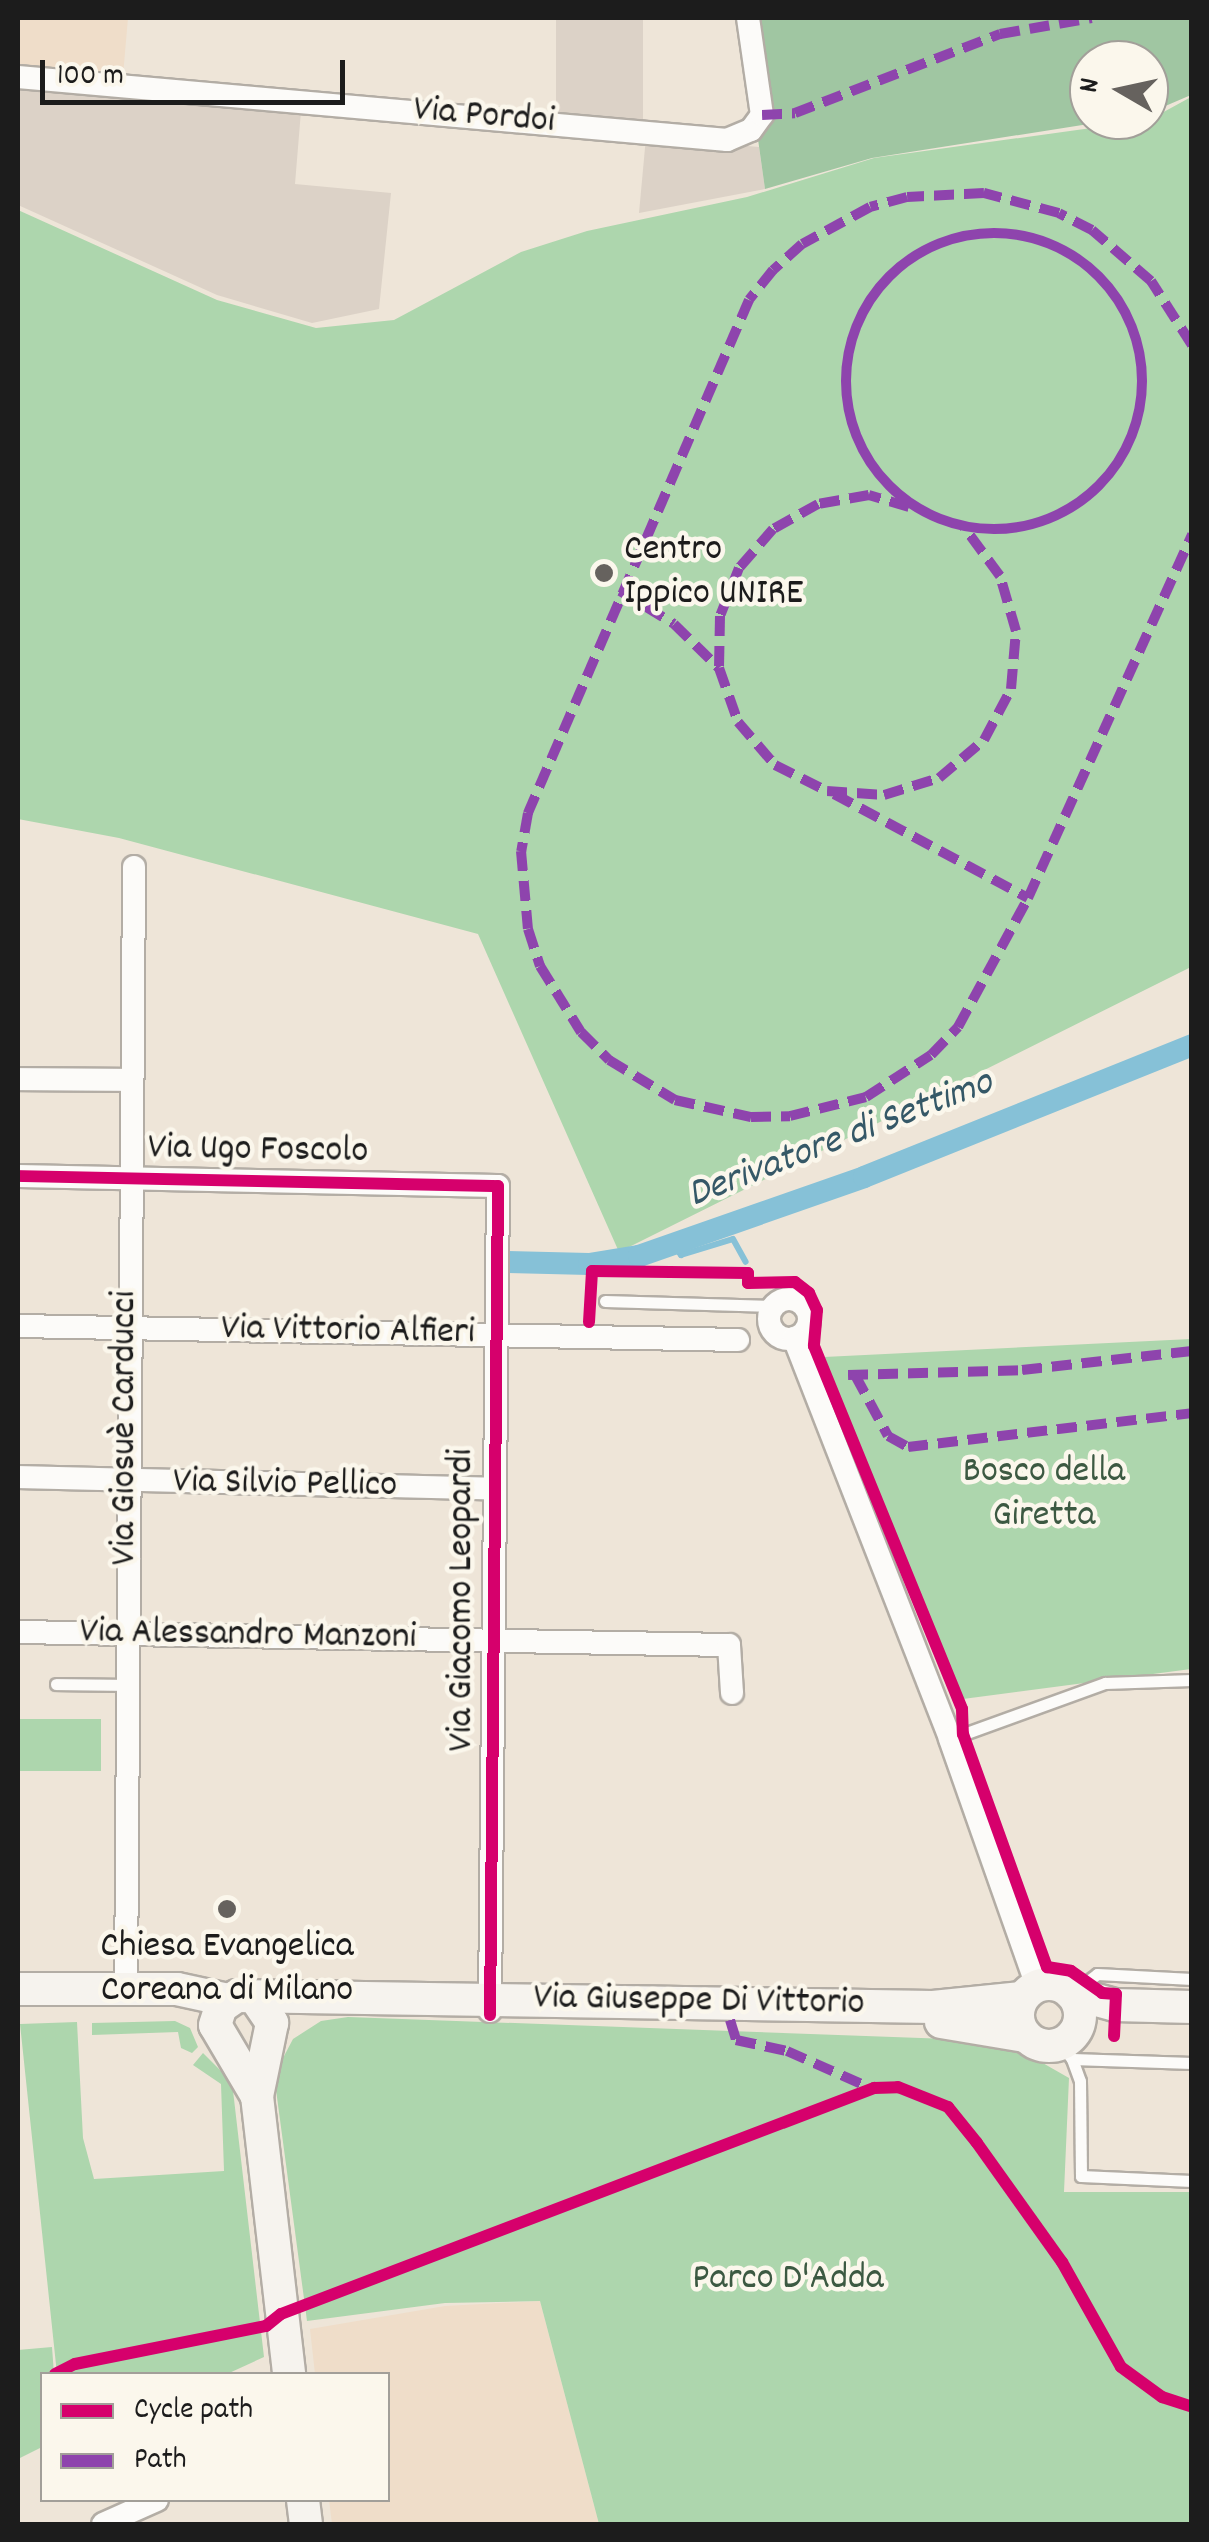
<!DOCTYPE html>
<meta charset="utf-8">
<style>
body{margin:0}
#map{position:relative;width:1209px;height:2542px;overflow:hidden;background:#eee5d8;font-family:Dekko,sans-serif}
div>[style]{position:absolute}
.built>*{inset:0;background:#efddc9}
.industrial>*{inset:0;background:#dcd2c7;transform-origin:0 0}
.green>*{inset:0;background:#add6ad;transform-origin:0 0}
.forest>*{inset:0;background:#a0c6a2}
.stream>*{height:6px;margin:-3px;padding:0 3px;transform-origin:3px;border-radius:3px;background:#86c1d7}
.canal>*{height:22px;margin:-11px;padding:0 11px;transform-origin:11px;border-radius:11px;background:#86c1d7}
.roads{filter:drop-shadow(2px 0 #b3ada5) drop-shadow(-2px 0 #b3ada5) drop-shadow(0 2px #b3ada5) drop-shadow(0 -2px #b3ada5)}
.lane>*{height:11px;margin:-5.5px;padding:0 5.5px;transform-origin:5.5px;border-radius:5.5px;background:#fcfbf9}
.street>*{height:22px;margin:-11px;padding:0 11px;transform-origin:11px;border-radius:11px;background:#fcfbf9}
.street>.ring{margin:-11px;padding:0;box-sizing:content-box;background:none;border:22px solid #fcfbf9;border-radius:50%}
.secondary>*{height:32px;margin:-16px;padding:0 16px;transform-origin:16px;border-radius:16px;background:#f6f3ee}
.secondary>.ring{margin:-16px;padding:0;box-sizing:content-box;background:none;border:32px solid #f6f3ee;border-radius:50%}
.quiet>*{height:10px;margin-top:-5px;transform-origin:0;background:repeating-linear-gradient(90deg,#8e44ad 0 20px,transparent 0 30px)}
.quiet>.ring{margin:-5px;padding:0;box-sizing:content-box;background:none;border:10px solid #8e44ad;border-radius:50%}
.cycleway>*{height:12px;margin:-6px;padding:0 6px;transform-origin:6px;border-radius:6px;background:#d6006c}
.dots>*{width:28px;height:28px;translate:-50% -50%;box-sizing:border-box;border:5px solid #fbf7ec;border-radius:50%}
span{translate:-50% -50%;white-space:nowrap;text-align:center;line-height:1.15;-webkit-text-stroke:9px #fbf7ec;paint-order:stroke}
.street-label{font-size:38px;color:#1c1c1c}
.poi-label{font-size:38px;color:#1c1c1c}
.left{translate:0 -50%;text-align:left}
.park-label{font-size:38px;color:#3c5942}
.water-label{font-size:40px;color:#355867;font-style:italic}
.frame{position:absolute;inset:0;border:20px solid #1c1c1c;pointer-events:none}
.legend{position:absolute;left:40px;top:2372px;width:350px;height:130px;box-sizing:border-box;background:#fbf7ec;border:2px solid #a29f99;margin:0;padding:12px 18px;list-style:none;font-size:30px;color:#1c1c1c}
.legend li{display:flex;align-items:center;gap:20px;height:50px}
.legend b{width:50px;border:2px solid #a29f99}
.north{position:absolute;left:1069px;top:40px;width:100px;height:100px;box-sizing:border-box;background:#fbf7ec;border:2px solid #a29f99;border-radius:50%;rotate:279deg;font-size:28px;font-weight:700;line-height:40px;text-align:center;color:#1c1c1c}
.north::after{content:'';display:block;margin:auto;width:35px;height:45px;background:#66625e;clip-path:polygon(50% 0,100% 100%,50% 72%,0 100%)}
.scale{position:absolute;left:40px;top:60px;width:305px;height:45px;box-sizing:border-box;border:5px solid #1c1c1c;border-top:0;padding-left:12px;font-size:30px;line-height:35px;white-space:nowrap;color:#1c1c1c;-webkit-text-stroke:8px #fbf7ec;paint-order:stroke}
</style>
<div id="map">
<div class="built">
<div style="clip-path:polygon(18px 18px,128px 18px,122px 87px,18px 77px)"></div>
<div style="clip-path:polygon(540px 2301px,599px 2524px,332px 2524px,329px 2500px,388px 2500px,388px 2374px,315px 2374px,310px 2329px,445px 2306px)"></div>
</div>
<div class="industrial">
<div style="left:556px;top:18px;width:87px;height:104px"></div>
<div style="clip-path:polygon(18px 89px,301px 111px,295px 184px,391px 193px,379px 309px,312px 323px,217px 295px,18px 205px)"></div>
<div style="clip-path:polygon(646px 137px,759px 147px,765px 189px,639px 213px)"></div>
</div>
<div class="green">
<div style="clip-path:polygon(1191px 97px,1191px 967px,619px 1252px,478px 934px,119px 838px,18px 819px,18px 210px,217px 300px,316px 328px,394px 320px,521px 252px,587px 231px,747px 197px,874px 158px,1149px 120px)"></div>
<div style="clip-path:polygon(1191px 1339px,1191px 1669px,963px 1699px,824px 1357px)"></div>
<div style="left:18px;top:1719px;width:83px;height:52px"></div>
<div style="clip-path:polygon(348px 2017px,1004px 2041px,1069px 2078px,1064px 2192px,1191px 2192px,1191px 2524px,599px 2524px,540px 2301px,445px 2303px,307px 2321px,274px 2075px,293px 2039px,321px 2021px)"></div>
<div style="clip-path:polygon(175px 2021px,190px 2028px,198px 2047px,192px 2053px,181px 2048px,178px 2032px,92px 2035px,92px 2023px)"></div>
<div style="clip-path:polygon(77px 2022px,83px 2138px,94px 2179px,224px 2171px,221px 2084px,193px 2065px,203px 2053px,232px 2082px,264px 2357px,227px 2374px,57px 2374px,20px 2024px)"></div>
<div style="clip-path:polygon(52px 2347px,54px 2374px,42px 2374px,42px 2447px,18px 2459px,18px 2350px)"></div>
</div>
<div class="forest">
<div style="clip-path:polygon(741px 18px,1191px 18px,1191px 95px,1149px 113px,1149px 60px,1089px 60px,1089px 120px,1114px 120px,872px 158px,765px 189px)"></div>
</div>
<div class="stream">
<div style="left:673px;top:1245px;width:13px;rotate:51deg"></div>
<div style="left:681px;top:1255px;width:54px;rotate:-17.1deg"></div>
<div style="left:733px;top:1239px;width:26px;rotate:61deg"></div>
</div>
<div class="canal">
<div style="left:506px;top:1262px;width:83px;rotate:1.4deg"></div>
<div style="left:589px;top:1264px;width:51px;rotate:-9.1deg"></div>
<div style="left:639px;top:1256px;width:238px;rotate:-19.3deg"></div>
<div style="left:864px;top:1177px;width:354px;rotate:-21.9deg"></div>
</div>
<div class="roads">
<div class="lane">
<div style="left:605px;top:1301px;width:168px;rotate:1.7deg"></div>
<div style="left:56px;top:1684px;width:69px;rotate:0.8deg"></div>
<div style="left:950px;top:1739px;width:165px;rotate:-19.9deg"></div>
<div style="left:1105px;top:1683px;width:87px;rotate:-2deg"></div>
<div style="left:1076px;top:1990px;width:26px;rotate:-37deg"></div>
<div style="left:1097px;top:1974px;width:95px;rotate:3deg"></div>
<div style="left:1060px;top:2044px;width:19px;rotate:51deg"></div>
<div style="left:1072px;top:2059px;width:120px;rotate:1.9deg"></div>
<div style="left:1072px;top:2059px;width:23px;rotate:70deg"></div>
<div style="left:1080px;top:2081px;width:95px;rotate:89.4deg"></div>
<div style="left:1081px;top:2176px;width:111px;rotate:2.6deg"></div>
</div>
<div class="street">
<div style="left:18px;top:77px;width:712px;rotate:5.08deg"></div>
<div style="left:727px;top:140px;width:26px;rotate:-23deg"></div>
<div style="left:751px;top:130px;width:19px;rotate:-54deg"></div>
<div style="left:762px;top:115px;width:98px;rotate:-98.2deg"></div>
<div style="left:18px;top:1079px;width:113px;rotate:0.5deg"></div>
<div style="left:18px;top:1176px;width:480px;rotate:1.2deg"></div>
<div style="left:498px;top:1186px;width:825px;rotate:90.56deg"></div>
<div class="ring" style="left:769px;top:1299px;width:18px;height:18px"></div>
<div style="left:18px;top:1326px;width:720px;rotate:1.11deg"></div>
<div style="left:794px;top:1338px;width:430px;rotate:68.7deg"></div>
<div style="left:950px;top:1739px;width:262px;rotate:70.6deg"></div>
<div style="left:18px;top:1477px;width:475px;rotate:1.4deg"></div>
<div style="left:18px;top:1632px;width:711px;rotate:1.05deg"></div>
<div style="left:729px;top:1645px;width:48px;rotate:86.4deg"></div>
<div style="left:126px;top:1989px;width:1122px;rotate:-89.59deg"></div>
<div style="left:103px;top:2524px;width:59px;rotate:-24deg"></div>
</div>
<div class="secondary">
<div class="ring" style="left:1018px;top:1984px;width:30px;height:30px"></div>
<div style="left:18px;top:1989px;width:159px"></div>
<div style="left:177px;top:1989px;width:52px;rotate:12.2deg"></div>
<div style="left:1071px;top:1993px;width:46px;rotate:15.3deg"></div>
<div style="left:1115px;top:2005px;width:77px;rotate:1.5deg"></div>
<div style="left:256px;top:1999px;width:29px;rotate:56deg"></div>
<div style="left:272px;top:2023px;width:75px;rotate:101.6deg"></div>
<div style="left:257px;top:2096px;width:280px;rotate:83.4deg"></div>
<div style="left:941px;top:2022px;width:85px;rotate:9.5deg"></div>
<div style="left:257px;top:2096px;width:82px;rotate:-120.6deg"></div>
<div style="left:215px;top:2025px;width:19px;rotate:-72deg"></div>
<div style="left:221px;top:2007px;width:19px;rotate:-35deg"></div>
<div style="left:237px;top:1996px;width:696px;rotate:0.91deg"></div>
<div style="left:933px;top:2007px;width:89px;rotate:-5.8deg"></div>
<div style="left:303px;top:2500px;width:24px;rotate:83deg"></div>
</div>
</div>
<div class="quiet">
<div style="left:762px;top:115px;width:33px;rotate:-3deg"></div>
<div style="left:795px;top:113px;width:220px;rotate:-21.1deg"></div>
<div style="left:1000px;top:34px;width:93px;rotate:-9.9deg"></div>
<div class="ring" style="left:846px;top:233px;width:286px;height:286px"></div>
<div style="left:1192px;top:345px;width:76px;rotate:-122.6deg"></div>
<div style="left:1151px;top:281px;width:78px;rotate:-139.2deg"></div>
<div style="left:1092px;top:230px;width:37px;rotate:-153deg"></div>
<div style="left:1059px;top:213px;width:78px;rotate:-165.1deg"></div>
<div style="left:984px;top:193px;width:77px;rotate:177deg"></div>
<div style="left:907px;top:197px;width:38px;rotate:165deg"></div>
<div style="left:870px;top:207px;width:77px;rotate:151.4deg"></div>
<div style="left:802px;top:244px;width:39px;rotate:138deg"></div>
<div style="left:773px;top:270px;width:38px;rotate:129deg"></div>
<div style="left:749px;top:300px;width:559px;rotate:113.31deg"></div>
<div style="left:528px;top:813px;width:39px;rotate:100deg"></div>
<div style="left:521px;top:851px;width:78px;rotate:84.9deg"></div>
<div style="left:528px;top:929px;width:39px;rotate:72deg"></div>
<div style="left:540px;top:966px;width:78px;rotate:58.2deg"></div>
<div style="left:581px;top:1032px;width:40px;rotate:45deg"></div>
<div style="left:609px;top:1060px;width:77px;rotate:31.2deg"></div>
<div style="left:675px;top:1100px;width:78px;rotate:12.6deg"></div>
<div style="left:751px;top:1117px;width:39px;rotate:-1deg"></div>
<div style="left:790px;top:1116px;width:78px;rotate:-14deg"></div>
<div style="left:866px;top:1097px;width:77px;rotate:-32.9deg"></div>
<div style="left:931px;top:1055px;width:39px;rotate:-46deg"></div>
<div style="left:958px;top:1027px;width:147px;rotate:-61.5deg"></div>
<div style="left:1028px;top:898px;width:399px;rotate:-65.7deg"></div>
<div style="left:909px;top:507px;width:42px;rotate:-163.3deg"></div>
<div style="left:869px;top:495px;width:52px;rotate:170deg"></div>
<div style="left:818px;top:504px;width:51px;rotate:150.9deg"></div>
<div style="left:773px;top:529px;width:52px;rotate:131.1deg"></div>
<div style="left:739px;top:568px;width:52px;rotate:111.6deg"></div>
<div style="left:720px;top:616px;width:52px;rotate:91.1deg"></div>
<div style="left:719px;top:668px;width:57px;rotate:70.6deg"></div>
<div style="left:738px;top:722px;width:57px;rotate:49.3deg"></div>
<div style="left:775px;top:765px;width:58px;rotate:26.6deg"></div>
<div style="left:827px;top:791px;width:57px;rotate:4deg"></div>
<div style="left:884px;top:795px;width:58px;rotate:-17.2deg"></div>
<div style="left:939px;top:778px;width:59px;rotate:-40.2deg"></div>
<div style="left:984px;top:740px;width:58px;rotate:-62.1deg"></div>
<div style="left:1011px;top:689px;width:58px;rotate:-85.1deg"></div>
<div style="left:1016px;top:631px;width:57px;rotate:-106.2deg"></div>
<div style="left:1000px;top:576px;width:61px;rotate:-126.3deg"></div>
<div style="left:620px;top:591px;width:63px;rotate:31.4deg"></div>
<div style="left:674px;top:624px;width:63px;rotate:44.4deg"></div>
<div style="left:834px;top:794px;width:220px;rotate:28.2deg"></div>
<div style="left:848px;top:1375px;width:174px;rotate:-1.6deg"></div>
<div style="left:1022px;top:1370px;width:171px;rotate:-6.4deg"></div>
<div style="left:855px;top:1375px;width:69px;rotate:61.6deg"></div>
<div style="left:888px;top:1436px;width:23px;rotate:29deg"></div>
<div style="left:908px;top:1447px;width:286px;rotate:-6.8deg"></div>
<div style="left:730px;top:2020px;width:21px;rotate:73deg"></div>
<div style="left:736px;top:2040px;width:52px;rotate:12.2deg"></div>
<div style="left:787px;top:2051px;width:96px;rotate:23.9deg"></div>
</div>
<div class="cycleway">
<div style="left:18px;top:1176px;width:480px;rotate:1.2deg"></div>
<div style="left:498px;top:1186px;width:829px;rotate:90.55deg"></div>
<div style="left:589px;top:1322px;width:51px;rotate:-86.6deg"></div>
<div style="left:592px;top:1271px;width:156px;rotate:0.7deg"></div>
<div style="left:748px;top:1273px;width:10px;rotate:90deg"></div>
<div style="left:748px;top:1283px;width:47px;rotate:-1.2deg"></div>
<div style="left:795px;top:1282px;width:18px;rotate:38deg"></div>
<div style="left:809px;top:1293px;width:19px;rotate:65deg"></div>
<div style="left:817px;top:1310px;width:36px;rotate:95deg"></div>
<div style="left:814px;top:1346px;width:392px;rotate:67.8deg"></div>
<div style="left:962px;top:1709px;width:25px;rotate:88deg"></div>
<div style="left:963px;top:1734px;width:248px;rotate:70.2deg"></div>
<div style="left:1047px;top:1967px;width:24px;rotate:9deg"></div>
<div style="left:1071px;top:1971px;width:38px;rotate:35deg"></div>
<div style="left:1102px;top:1993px;width:14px;rotate:4deg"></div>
<div style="left:1116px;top:1994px;width:42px;rotate:92.7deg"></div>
<div style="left:55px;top:2374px;width:22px;rotate:-27deg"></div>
<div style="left:75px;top:2364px;width:195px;rotate:-11.3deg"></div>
<div style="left:266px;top:2326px;width:19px;rotate:-39deg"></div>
<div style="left:281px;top:2314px;width:635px;rotate:-20.86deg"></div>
<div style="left:874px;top:2088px;width:24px;rotate:-2deg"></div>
<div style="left:898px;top:2087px;width:54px;rotate:21.8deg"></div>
<div style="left:948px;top:2107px;width:46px;rotate:51.1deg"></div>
<div style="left:977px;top:2143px;width:146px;rotate:54.5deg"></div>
<div style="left:1062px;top:2262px;width:120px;rotate:60.7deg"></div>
<div style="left:1121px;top:2367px;width:51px;rotate:36.2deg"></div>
<div style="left:1162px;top:2397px;width:32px;rotate:18deg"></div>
</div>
<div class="dots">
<div style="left:604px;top:573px;background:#66625e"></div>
<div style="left:227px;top:1909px;background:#66625e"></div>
</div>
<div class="street-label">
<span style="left:484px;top:117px;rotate:5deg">Via Pordoi</span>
<span style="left:258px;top:1151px;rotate:1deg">Via Ugo Foscolo</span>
<span style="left:348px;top:1332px;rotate:1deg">Via Vittorio Alfieri</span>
<span style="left:126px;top:1428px;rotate:-90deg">Via Giosuè Carducci</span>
<span style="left:285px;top:1485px;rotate:1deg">Via Silvio Pellico</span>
<span style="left:463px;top:1600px;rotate:-90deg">Via Giacomo Leopardi</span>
<span style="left:248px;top:1636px;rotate:1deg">Via Alessandro Manzoni</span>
<span style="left:699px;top:2002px;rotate:1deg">Via Giuseppe Di Vittorio</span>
</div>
<div class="poi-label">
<span class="left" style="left:624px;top:573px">Centro<br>Ippico UNIRE</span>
<span style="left:227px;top:1970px">Chiesa Evangelica<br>Coreana di Milano</span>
</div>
<div class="park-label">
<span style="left:1044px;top:1495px">Bosco della<br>Giretta</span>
<span style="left:788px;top:2280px">Parco D'Adda</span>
</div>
<div class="water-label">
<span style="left:841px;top:1141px;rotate:-21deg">Derivatore di Settimo</span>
</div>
<div class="frame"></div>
<ul class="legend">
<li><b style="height:12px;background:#d6006c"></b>Cycle path</li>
<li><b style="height:12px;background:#8e44ad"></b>Path</li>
</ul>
<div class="north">N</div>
<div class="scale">100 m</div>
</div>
